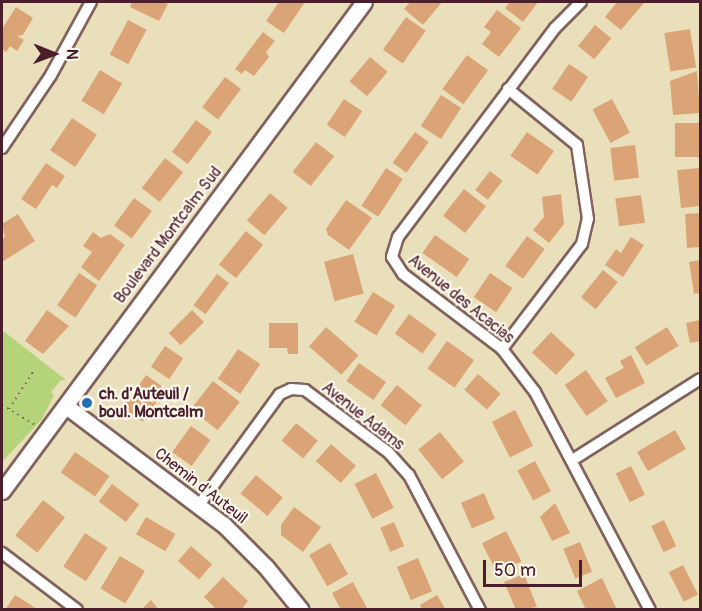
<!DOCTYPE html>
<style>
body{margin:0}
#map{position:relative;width:702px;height:611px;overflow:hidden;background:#eadfbb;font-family:Pangolin,sans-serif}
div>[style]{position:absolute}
.green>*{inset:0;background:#b5d379}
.building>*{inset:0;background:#dba476;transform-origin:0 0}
.path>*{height:2px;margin-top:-1px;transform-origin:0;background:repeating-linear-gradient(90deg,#82625d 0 1.5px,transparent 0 6px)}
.roads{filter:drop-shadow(2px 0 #82625d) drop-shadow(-2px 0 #82625d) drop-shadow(0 2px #82625d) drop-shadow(0 -2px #82625d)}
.street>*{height:10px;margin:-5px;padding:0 5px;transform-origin:5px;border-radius:5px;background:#fff}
.secondary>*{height:15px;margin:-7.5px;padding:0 7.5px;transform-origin:7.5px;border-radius:7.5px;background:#fff}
.dots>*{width:16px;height:16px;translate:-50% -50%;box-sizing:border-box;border:3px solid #fbf7ec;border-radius:50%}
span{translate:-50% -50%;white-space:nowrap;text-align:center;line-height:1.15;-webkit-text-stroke:4.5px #fbf7ec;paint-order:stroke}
.street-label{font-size:16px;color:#4a1f2b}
.poi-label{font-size:16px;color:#4a1f2b;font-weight:700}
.left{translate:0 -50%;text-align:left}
.frame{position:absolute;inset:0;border:3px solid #4a1f2b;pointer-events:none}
.north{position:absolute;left:24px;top:24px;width:60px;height:60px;-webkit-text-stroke:4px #fbf7ec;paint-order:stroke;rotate:91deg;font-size:16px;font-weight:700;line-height:24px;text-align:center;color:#4a1f2b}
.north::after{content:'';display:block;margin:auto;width:21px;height:27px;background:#4a1f2b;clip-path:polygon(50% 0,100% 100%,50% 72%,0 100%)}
.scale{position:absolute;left:483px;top:560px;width:99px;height:27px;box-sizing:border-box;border:3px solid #4a1f2b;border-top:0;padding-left:8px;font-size:18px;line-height:21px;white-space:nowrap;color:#4a1f2b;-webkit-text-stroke:4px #fbf7ec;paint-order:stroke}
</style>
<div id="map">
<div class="green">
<div style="clip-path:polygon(2px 330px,66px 380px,61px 380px,51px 392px,54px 395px,42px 419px,2px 462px)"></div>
</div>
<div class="building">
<div style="clip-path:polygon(132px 2px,162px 2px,168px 4px,159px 21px,130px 7px)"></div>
<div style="clip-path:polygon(279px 2px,305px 2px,284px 33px,266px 21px)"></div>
<div style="clip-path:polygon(410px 2px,442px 2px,423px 25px,404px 9px)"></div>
<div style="clip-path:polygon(510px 2px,538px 2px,523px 22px,505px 8px)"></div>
<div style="clip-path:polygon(617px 2px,644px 3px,621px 30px,605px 17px)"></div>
<div style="clip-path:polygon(16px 7px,33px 18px,23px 35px,17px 36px,24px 40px,17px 51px,10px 46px,6px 52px,2px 49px,2px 29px)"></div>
<div style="clip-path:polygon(497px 10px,521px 28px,499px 57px,482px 44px,491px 32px,484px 27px)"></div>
<div style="left:406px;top:17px;width:24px;height:40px;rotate:35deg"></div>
<div style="left:128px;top:20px;width:21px;height:39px;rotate:28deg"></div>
<div style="left:595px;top:25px;width:21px;height:27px;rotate:39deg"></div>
<div style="left:690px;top:29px;width:39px;height:26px;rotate:81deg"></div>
<div style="clip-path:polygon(263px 32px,275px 41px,266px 52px,269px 57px,254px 76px,245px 70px,242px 74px,235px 69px)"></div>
<div style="left:467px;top:55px;width:26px;height:42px;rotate:36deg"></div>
<div style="left:370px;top:57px;width:23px;height:32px;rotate:40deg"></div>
<div style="left:569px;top:64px;width:23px;height:30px;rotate:34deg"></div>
<div style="left:100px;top:70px;width:26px;height:36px;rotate:31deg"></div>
<div style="clip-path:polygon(697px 71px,700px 113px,673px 115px,670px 81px)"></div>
<div style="left:225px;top:77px;width:20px;height:38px;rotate:37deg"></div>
<div style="left:441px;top:95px;width:24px;height:37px;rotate:33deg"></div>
<div style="left:344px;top:99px;width:22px;height:31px;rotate:34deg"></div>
<div style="left:612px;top:99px;width:38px;height:22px;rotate:62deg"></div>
<div style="left:72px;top:118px;width:30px;height:39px;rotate:34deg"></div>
<div style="left:196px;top:120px;width:20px;height:40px;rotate:37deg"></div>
<div style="left:700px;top:123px;width:34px;height:25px;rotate:90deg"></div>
<div style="left:415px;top:132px;width:17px;height:38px;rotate:36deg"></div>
<div style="left:527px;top:132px;width:33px;height:29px;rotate:35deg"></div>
<div style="left:316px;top:142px;width:23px;height:38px;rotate:38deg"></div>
<div style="left:635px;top:145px;width:33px;height:25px;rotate:83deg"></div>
<div style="left:165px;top:158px;width:23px;height:38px;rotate:38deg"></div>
<div style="clip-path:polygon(46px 163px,65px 176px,57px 188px,52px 185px,36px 209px,21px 199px)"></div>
<div style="left:386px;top:168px;width:20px;height:45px;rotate:33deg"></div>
<div style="clip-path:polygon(700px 168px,700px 206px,681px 208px,677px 170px)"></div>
<div style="left:490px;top:171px;width:16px;height:24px;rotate:38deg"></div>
<div style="left:464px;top:189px;width:28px;height:34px;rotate:38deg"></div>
<div style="left:270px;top:193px;width:23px;height:36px;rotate:40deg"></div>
<div style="clip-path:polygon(561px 194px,564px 224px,549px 243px,533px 230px,544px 217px,542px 197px)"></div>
<div style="left:641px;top:195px;width:28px;height:26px;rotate:82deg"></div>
<div style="left:134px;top:198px;width:22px;height:34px;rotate:36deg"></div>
<div style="clip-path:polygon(346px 200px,372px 218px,349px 250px,328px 235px,326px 229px)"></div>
<div style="clip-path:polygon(700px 213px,700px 247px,687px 248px,685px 214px)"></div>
<div style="clip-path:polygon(18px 214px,35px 241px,2px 262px,2px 239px,5px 237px,2px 224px)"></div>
<div style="left:246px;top:231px;width:22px;height:43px;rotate:39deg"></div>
<div style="clip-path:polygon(93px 232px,101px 238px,110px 234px,125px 245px,99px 281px,81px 267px,92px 252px,83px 246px)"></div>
<div style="left:435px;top:235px;width:42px;height:22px;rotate:35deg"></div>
<div style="left:527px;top:236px;width:22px;height:37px;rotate:36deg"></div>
<div style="clip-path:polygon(631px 237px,644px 245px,623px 277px,605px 265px,616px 249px,621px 253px)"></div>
<div style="left:353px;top:254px;width:41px;height:30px;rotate:75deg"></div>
<div style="clip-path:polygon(700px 260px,700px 293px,694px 294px,689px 262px)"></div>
<div style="left:603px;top:270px;width:19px;height:35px;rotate:39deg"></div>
<div style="left:79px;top:273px;width:22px;height:39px;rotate:34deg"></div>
<div style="left:490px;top:273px;width:27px;height:29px;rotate:34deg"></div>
<div style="left:217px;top:274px;width:15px;height:39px;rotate:37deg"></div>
<div style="left:373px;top:292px;width:26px;height:35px;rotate:32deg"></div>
<div style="clip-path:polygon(47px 310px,69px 326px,43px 354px,25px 341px)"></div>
<div style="left:192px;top:310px;width:17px;height:33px;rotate:45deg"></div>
<div style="left:409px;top:314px;width:34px;height:24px;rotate:36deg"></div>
<div style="clip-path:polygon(700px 320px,700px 341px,690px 343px,686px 323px)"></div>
<div style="clip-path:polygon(269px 323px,298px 323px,298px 354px,288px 354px,287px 348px,269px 348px)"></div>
<div style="left:326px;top:327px;width:43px;height:26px;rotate:41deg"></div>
<div style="left:667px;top:327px;width:22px;height:38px;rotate:58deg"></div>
<div style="left:551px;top:332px;width:33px;height:28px;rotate:43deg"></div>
<div style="left:447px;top:341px;width:33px;height:34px;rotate:35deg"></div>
<div style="left:165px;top:346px;width:22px;height:25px;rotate:34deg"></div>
<div style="left:238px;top:349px;width:27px;height:36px;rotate:34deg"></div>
<div style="clip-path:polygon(631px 355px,645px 383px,616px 398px,605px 378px,624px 368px,620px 361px)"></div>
<div style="left:359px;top:363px;width:33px;height:22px;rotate:35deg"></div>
<div style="left:586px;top:370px;width:38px;height:26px;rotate:55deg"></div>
<div style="left:478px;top:374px;width:30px;height:21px;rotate:41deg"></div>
<div style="left:146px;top:375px;width:24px;height:40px;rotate:35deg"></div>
<div style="left:213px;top:381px;width:34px;height:36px;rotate:38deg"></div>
<div style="left:397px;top:385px;width:32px;height:26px;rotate:39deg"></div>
<div style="left:515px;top:410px;width:40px;height:26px;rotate:63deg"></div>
<div style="left:296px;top:423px;width:28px;height:23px;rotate:39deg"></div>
<div style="left:191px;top:426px;width:24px;height:32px;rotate:36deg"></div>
<div style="left:675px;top:430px;width:22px;height:44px;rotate:60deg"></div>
<div style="left:440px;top:432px;width:38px;height:28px;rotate:51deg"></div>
<div style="left:331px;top:444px;width:33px;height:23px;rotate:41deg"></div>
<div style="left:75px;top:452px;width:42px;height:25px;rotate:35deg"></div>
<div style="left:535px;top:461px;width:34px;height:20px;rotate:62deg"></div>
<div style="left:631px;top:466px;width:32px;height:17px;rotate:64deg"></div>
<div style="left:376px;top:473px;width:39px;height:24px;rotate:63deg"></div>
<div style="left:256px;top:475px;width:35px;height:24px;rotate:40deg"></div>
<div style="left:112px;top:484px;width:34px;height:22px;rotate:37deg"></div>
<div style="left:484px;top:493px;width:28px;height:25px;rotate:67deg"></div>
<div style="left:43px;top:500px;width:28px;height:45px;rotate:38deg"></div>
<div style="clip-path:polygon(555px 503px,570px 533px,552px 541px,540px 517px)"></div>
<div style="clip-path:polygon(294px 507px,321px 527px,303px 552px,281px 535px,281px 525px)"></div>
<div style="left:146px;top:517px;width:34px;height:20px;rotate:30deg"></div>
<div style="left:664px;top:520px;width:29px;height:14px;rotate:65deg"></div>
<div style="left:394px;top:522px;width:26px;height:15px;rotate:67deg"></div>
<div style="left:506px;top:531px;width:34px;height:27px;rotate:63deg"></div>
<div style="left:85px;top:533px;width:27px;height:40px;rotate:33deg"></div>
<div style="left:580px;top:542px;width:32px;height:18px;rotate:68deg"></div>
<div style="left:330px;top:543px;width:36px;height:24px;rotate:60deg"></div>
<div style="left:191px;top:546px;width:28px;height:20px;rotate:41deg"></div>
<div style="left:120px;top:556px;width:29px;height:38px;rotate:31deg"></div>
<div style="left:418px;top:558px;width:36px;height:23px;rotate:67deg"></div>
<div style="left:683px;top:565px;width:33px;height:16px;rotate:63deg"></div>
<div style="clip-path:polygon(524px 574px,537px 607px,516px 610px,504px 582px)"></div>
<div style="clip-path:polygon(223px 577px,248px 601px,241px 610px,217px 610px,204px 597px)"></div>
<div style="clip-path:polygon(602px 578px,617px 610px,586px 610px,577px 591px)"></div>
<div style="clip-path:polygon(353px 582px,368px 610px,341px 610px,332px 593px)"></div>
<div style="clip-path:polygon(15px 595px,31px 605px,37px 610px,5px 610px)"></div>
<div style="clip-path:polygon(437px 595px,446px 610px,422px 610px,420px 605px)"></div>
<div style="clip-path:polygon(151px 600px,159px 610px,141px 610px)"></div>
</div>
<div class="path">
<div style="left:2px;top:405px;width:39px;rotate:31deg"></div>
<div style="left:9px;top:409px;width:44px;rotate:-57deg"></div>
</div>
<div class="roads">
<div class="street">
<div style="left:581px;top:2px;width:37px;rotate:135deg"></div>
<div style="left:555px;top:28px;width:261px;rotate:126.9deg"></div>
<div style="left:398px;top:237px;width:21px;rotate:107deg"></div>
<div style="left:392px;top:257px;width:20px;rotate:57deg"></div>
<div style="left:403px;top:274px;width:124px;rotate:37.1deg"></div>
<div style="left:502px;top:349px;width:54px;rotate:52.5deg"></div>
<div style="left:535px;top:392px;width:246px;rotate:62.2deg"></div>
<div style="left:2px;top:148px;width:88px;rotate:-56.1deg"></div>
<div style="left:51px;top:75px;width:83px;rotate:-61.3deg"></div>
<div style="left:502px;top:349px;width:132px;rotate:-52.7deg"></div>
<div style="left:582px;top:244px;width:26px;rotate:-77deg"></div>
<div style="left:588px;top:219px;width:75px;rotate:-98.5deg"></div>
<div style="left:577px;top:145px;width:89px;rotate:-140.9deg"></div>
<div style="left:574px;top:459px;width:149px;rotate:-32.4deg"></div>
<div style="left:199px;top:505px;width:137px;rotate:-53.9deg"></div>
<div style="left:280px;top:394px;width:12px;rotate:-24deg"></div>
<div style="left:291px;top:389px;width:14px;rotate:4deg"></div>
<div style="left:305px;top:390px;width:104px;rotate:36.8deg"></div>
<div style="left:388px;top:452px;width:31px;rotate:48deg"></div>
<div style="left:409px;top:475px;width:153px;rotate:62.3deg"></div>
<div style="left:2px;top:553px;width:94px;rotate:37.2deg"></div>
</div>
<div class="secondary">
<div style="left:66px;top:406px;width:198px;rotate:37deg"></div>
<div style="left:224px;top:525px;width:59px;rotate:45deg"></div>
<div style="left:266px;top:567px;width:55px;rotate:50.9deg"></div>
<div style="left:2px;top:491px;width:608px;rotate:-53.49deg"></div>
</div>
</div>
<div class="dots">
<div style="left:87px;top:403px;background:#1f6fb2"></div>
</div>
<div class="street-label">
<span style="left:168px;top:235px;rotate:-53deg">Boulevard Montcalm Sud</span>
<span style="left:461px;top:299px;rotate:39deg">Avenue des Acacias</span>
<span style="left:363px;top:416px;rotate:38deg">Avenue Adams</span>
<span style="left:201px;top:486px;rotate:38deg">Chemin d'Auteuil</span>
</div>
<div class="poi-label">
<span class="left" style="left:99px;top:403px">ch. d'Auteuil /<br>boul. Montcalm</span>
</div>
<div class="frame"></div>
<div class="north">N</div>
<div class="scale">50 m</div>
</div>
